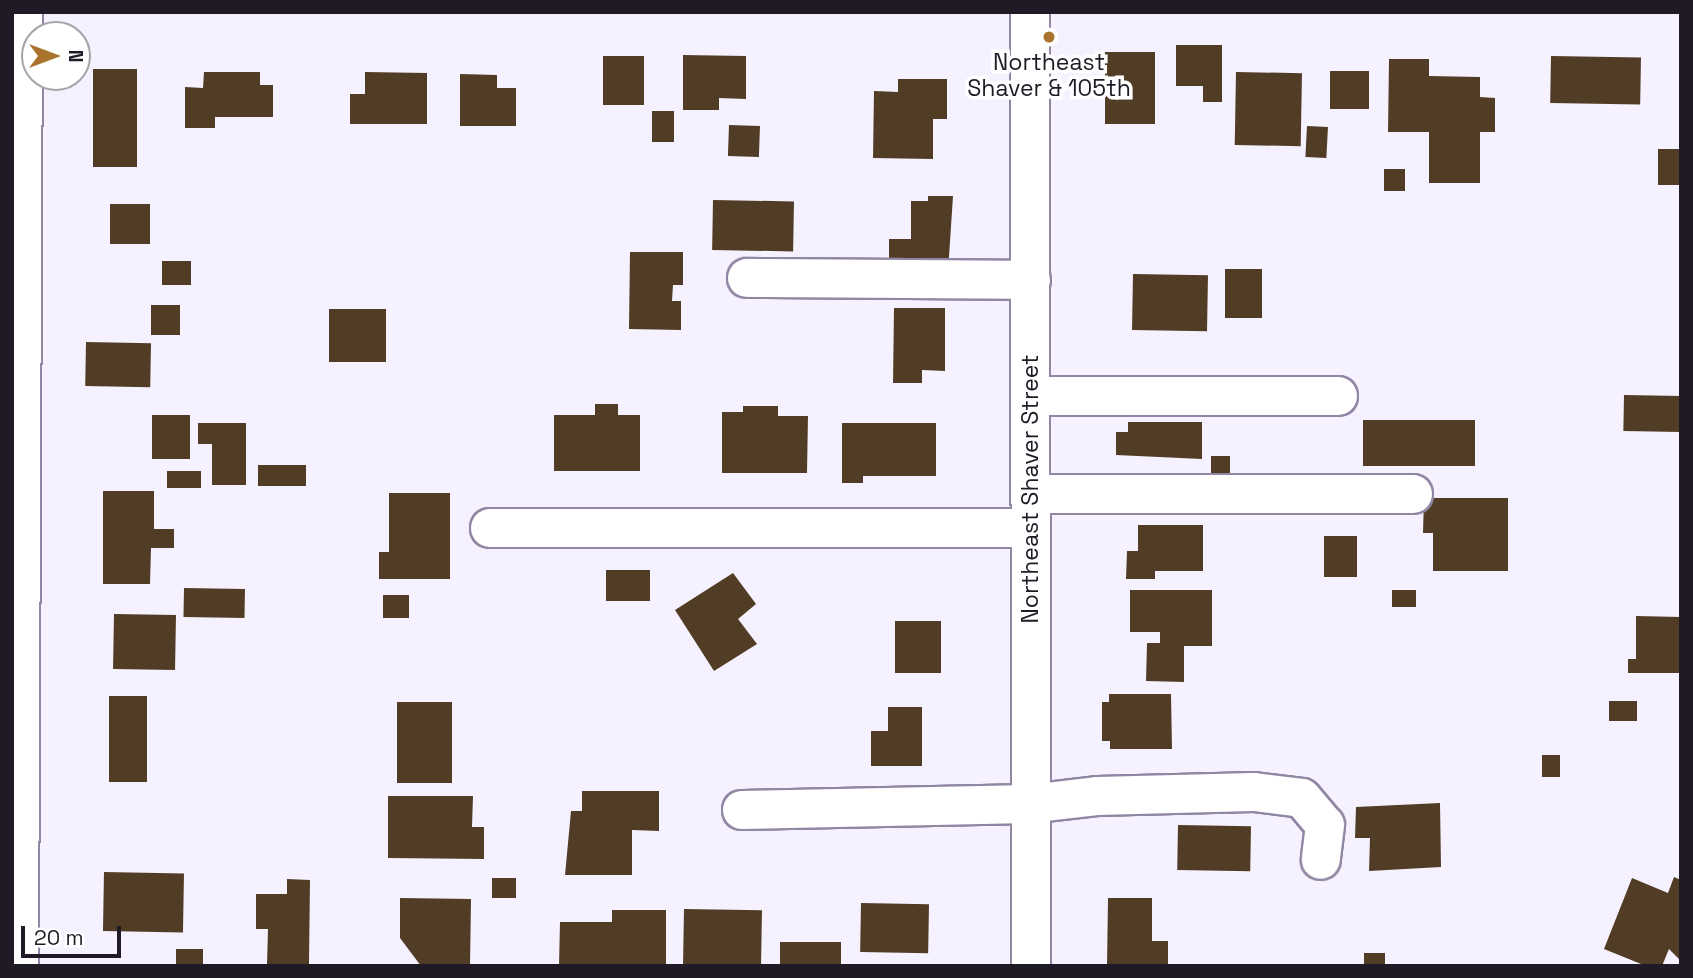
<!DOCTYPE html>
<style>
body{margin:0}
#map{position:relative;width:1693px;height:978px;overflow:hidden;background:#f6f1fe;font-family:"Space Grotesk",sans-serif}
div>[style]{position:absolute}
.building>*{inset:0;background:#513d26;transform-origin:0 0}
.roads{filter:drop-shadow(2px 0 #9186a3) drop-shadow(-2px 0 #9186a3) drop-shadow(0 2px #9186a3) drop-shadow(0 -2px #9186a3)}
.minor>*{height:38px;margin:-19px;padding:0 19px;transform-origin:19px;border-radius:19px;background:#fff}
.dots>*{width:19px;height:19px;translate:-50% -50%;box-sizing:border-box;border:4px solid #fff;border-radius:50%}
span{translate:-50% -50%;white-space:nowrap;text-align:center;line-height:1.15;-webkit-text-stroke:7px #fff;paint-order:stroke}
.poi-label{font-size:23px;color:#1f1a25}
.street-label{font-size:23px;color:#1f1a25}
.frame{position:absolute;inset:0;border:14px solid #1f1a25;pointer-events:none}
.north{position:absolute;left:21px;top:21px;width:70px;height:70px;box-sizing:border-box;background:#fff;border:2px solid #a5a3a8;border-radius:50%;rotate:90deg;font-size:19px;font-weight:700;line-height:28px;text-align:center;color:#1f1a25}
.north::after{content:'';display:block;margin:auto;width:24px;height:32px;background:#a8732c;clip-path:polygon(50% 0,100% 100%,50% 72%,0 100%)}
.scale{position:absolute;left:21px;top:926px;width:100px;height:32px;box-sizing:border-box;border:4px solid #1f1a25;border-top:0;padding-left:9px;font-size:21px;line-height:24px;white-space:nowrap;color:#1f1a25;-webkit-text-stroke:5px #fff;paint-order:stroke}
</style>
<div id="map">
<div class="building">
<div style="clip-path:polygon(1176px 45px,1222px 45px,1222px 102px,1203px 102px,1203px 86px,1176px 86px)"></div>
<div style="left:1105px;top:52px;width:50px;height:72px"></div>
<div style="clip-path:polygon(683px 55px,746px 56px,746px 99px,719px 98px,719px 110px,683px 110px)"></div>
<div style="left:603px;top:56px;width:41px;height:49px"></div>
<div style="left:1551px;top:56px;width:90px;height:47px;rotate:1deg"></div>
<div style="clip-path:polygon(1389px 59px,1429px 59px,1429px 76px,1480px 77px,1480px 97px,1495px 98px,1495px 132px,1480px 132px,1480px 183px,1429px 183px,1429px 132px,1388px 132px)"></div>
<div style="left:93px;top:69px;width:44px;height:98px"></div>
<div style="left:1330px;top:71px;width:39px;height:38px"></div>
<div style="clip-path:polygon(204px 72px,260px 72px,260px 85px,273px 85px,273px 117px,215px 117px,215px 128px,185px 128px,185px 87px,203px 88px)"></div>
<div style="clip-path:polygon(365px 72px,427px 73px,427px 124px,350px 124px,350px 94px,365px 94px)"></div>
<div style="left:1236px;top:72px;width:66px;height:73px;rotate:1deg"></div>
<div style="clip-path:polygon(460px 74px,497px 75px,497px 88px,516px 88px,516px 126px,460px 126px)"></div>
<div style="clip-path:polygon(898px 79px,947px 79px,947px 119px,933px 119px,933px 159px,873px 158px,874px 91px,898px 92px)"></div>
<div style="left:652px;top:111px;width:22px;height:31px"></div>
<div style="left:729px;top:125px;width:31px;height:31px;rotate:2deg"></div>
<div style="left:1307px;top:126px;width:21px;height:31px;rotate:3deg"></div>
<div style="left:1658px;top:149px;width:23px;height:36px"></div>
<div style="left:1384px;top:169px;width:21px;height:22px"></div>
<div style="clip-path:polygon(928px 196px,953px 196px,948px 272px,889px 272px,889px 239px,911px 239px,911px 201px,928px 201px)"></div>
<div style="left:713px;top:200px;width:81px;height:50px;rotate:1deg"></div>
<div style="left:110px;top:204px;width:40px;height:40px"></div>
<div style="clip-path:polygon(630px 252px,683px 252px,683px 285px,673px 285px,672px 301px,681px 301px,681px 330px,629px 329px)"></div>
<div style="left:162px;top:261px;width:29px;height:24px"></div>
<div style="left:1225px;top:269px;width:37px;height:49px"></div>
<div style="left:1133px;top:274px;width:75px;height:56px;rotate:1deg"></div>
<div style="left:151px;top:305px;width:29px;height:30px"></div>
<div style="clip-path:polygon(894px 308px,945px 308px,945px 371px,922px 370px,922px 383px,893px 383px)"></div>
<div style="left:329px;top:309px;width:57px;height:53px"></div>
<div style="left:86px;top:342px;width:65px;height:44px;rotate:1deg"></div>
<div style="left:1624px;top:395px;width:57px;height:36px;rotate:1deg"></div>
<div style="clip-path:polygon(595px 404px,618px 404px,618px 415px,640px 415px,640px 471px,554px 471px,554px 415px,595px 415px)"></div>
<div style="clip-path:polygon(743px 406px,778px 406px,778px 416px,808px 416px,807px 473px,722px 473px,722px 412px,743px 412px)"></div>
<div style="left:152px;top:415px;width:38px;height:44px"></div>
<div style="left:1363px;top:420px;width:112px;height:46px"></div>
<div style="clip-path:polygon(1128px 422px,1202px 422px,1202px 459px,1116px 455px,1116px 432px,1128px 432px)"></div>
<div style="clip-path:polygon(198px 423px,246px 423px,246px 485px,212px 485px,212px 444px,198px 444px)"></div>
<div style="clip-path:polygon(842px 423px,936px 423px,936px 476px,863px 476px,863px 483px,842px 483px)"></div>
<div style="left:1211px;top:456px;width:19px;height:26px"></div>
<div style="left:258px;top:465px;width:48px;height:21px"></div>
<div style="left:167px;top:471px;width:34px;height:17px"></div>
<div style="clip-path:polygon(103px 491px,154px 491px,154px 529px,174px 529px,174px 548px,151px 548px,150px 584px,103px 584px)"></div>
<div style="clip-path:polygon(389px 493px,450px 493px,450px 579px,379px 579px,379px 552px,389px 552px)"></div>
<div style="clip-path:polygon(1424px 498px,1508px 498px,1508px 571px,1433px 571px,1433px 533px,1423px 533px)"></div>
<div style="clip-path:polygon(1138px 525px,1203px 525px,1203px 571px,1155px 571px,1155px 579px,1126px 579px,1127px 551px,1138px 551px)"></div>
<div style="left:1324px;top:536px;width:33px;height:41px"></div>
<div style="left:606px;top:570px;width:44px;height:31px"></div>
<div style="clip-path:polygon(733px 573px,756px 604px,738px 619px,757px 644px,714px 671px,675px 610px)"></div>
<div style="left:184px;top:588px;width:61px;height:29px;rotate:1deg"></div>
<div style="clip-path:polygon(1130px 590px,1212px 590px,1212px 646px,1184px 646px,1184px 682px,1146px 681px,1147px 643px,1160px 643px,1160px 632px,1130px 632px)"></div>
<div style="left:1392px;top:590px;width:24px;height:17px"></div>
<div style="left:383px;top:595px;width:26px;height:23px"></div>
<div style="left:114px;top:614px;width:62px;height:55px;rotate:1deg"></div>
<div style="clip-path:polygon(1636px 616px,1681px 617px,1681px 673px,1628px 673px,1628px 659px,1636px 659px)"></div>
<div style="left:895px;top:621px;width:46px;height:52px"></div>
<div style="clip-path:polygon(1109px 694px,1171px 694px,1172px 749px,1110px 749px,1110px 741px,1102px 741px,1102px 702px,1109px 702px)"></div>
<div style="left:109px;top:696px;width:38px;height:86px"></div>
<div style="left:1609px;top:701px;width:28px;height:20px"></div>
<div style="left:397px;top:702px;width:55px;height:81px"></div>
<div style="clip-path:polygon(888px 707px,922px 707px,922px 766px,871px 766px,871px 731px,888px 731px)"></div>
<div style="left:1542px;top:755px;width:18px;height:22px"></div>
<div style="clip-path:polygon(582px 791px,659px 791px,659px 831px,632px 830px,632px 875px,565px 875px,571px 811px,582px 811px)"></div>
<div style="clip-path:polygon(388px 796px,473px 796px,472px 827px,484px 827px,484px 859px,388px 858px)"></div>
<div style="clip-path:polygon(1440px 803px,1441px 867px,1369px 871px,1370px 838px,1355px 838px,1356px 807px)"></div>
<div style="left:1178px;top:825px;width:73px;height:45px;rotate:1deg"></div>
<div style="left:104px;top:872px;width:80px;height:59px;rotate:1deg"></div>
<div style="clip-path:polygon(1674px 877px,1681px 880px,1681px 961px,1669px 949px,1662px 966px,1646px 966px,1604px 949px,1632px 878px,1668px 893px)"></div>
<div style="left:492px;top:878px;width:24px;height:20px"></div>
<div style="clip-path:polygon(287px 879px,310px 880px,309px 964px,267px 964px,268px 929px,256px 929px,256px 894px,287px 894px)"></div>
<div style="clip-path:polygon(400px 898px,471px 899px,470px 966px,421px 966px,400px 938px)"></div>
<div style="clip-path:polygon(1108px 898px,1152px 898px,1152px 941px,1168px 941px,1168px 966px,1107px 966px)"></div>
<div style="left:861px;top:903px;width:68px;height:49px;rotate:1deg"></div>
<div style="left:684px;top:909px;width:78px;height:57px;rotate:1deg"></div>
<div style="clip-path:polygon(612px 910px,666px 910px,666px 966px,559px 966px,560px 922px,612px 922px)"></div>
<div style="left:780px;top:942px;width:61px;height:24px"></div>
<div style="left:176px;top:949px;width:27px;height:17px"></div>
<div style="left:1364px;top:953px;width:21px;height:13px"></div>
</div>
<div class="roads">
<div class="minor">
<div style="left:1030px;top:12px;width:954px;rotate:89.94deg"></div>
<div style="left:747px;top:278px;width:284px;rotate:0.4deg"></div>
<div style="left:1031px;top:396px;width:307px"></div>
<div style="left:1031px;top:494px;width:382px"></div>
<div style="left:490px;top:528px;width:541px"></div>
<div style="left:742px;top:810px;width:287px;rotate:-1.2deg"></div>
<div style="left:1029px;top:804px;width:68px;rotate:-6.7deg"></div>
<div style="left:1097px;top:796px;width:157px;rotate:-1.5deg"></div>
<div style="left:1254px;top:792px;width:48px;rotate:7.1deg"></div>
<div style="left:1302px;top:798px;width:35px;rotate:50deg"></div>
<div style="left:1325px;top:825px;width:35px;rotate:97deg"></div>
<div style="left:19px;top:966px;width:954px;rotate:-89.76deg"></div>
</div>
</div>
<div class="dots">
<div style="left:1049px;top:37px;background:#a8732c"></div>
</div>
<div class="poi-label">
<span style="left:1049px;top:75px">Northeast<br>Shaver &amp; 105th</span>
</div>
<div class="street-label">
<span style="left:1030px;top:489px;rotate:-90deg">Northeast Shaver Street</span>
</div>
<div class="frame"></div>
<div class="north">N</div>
<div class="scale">20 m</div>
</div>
